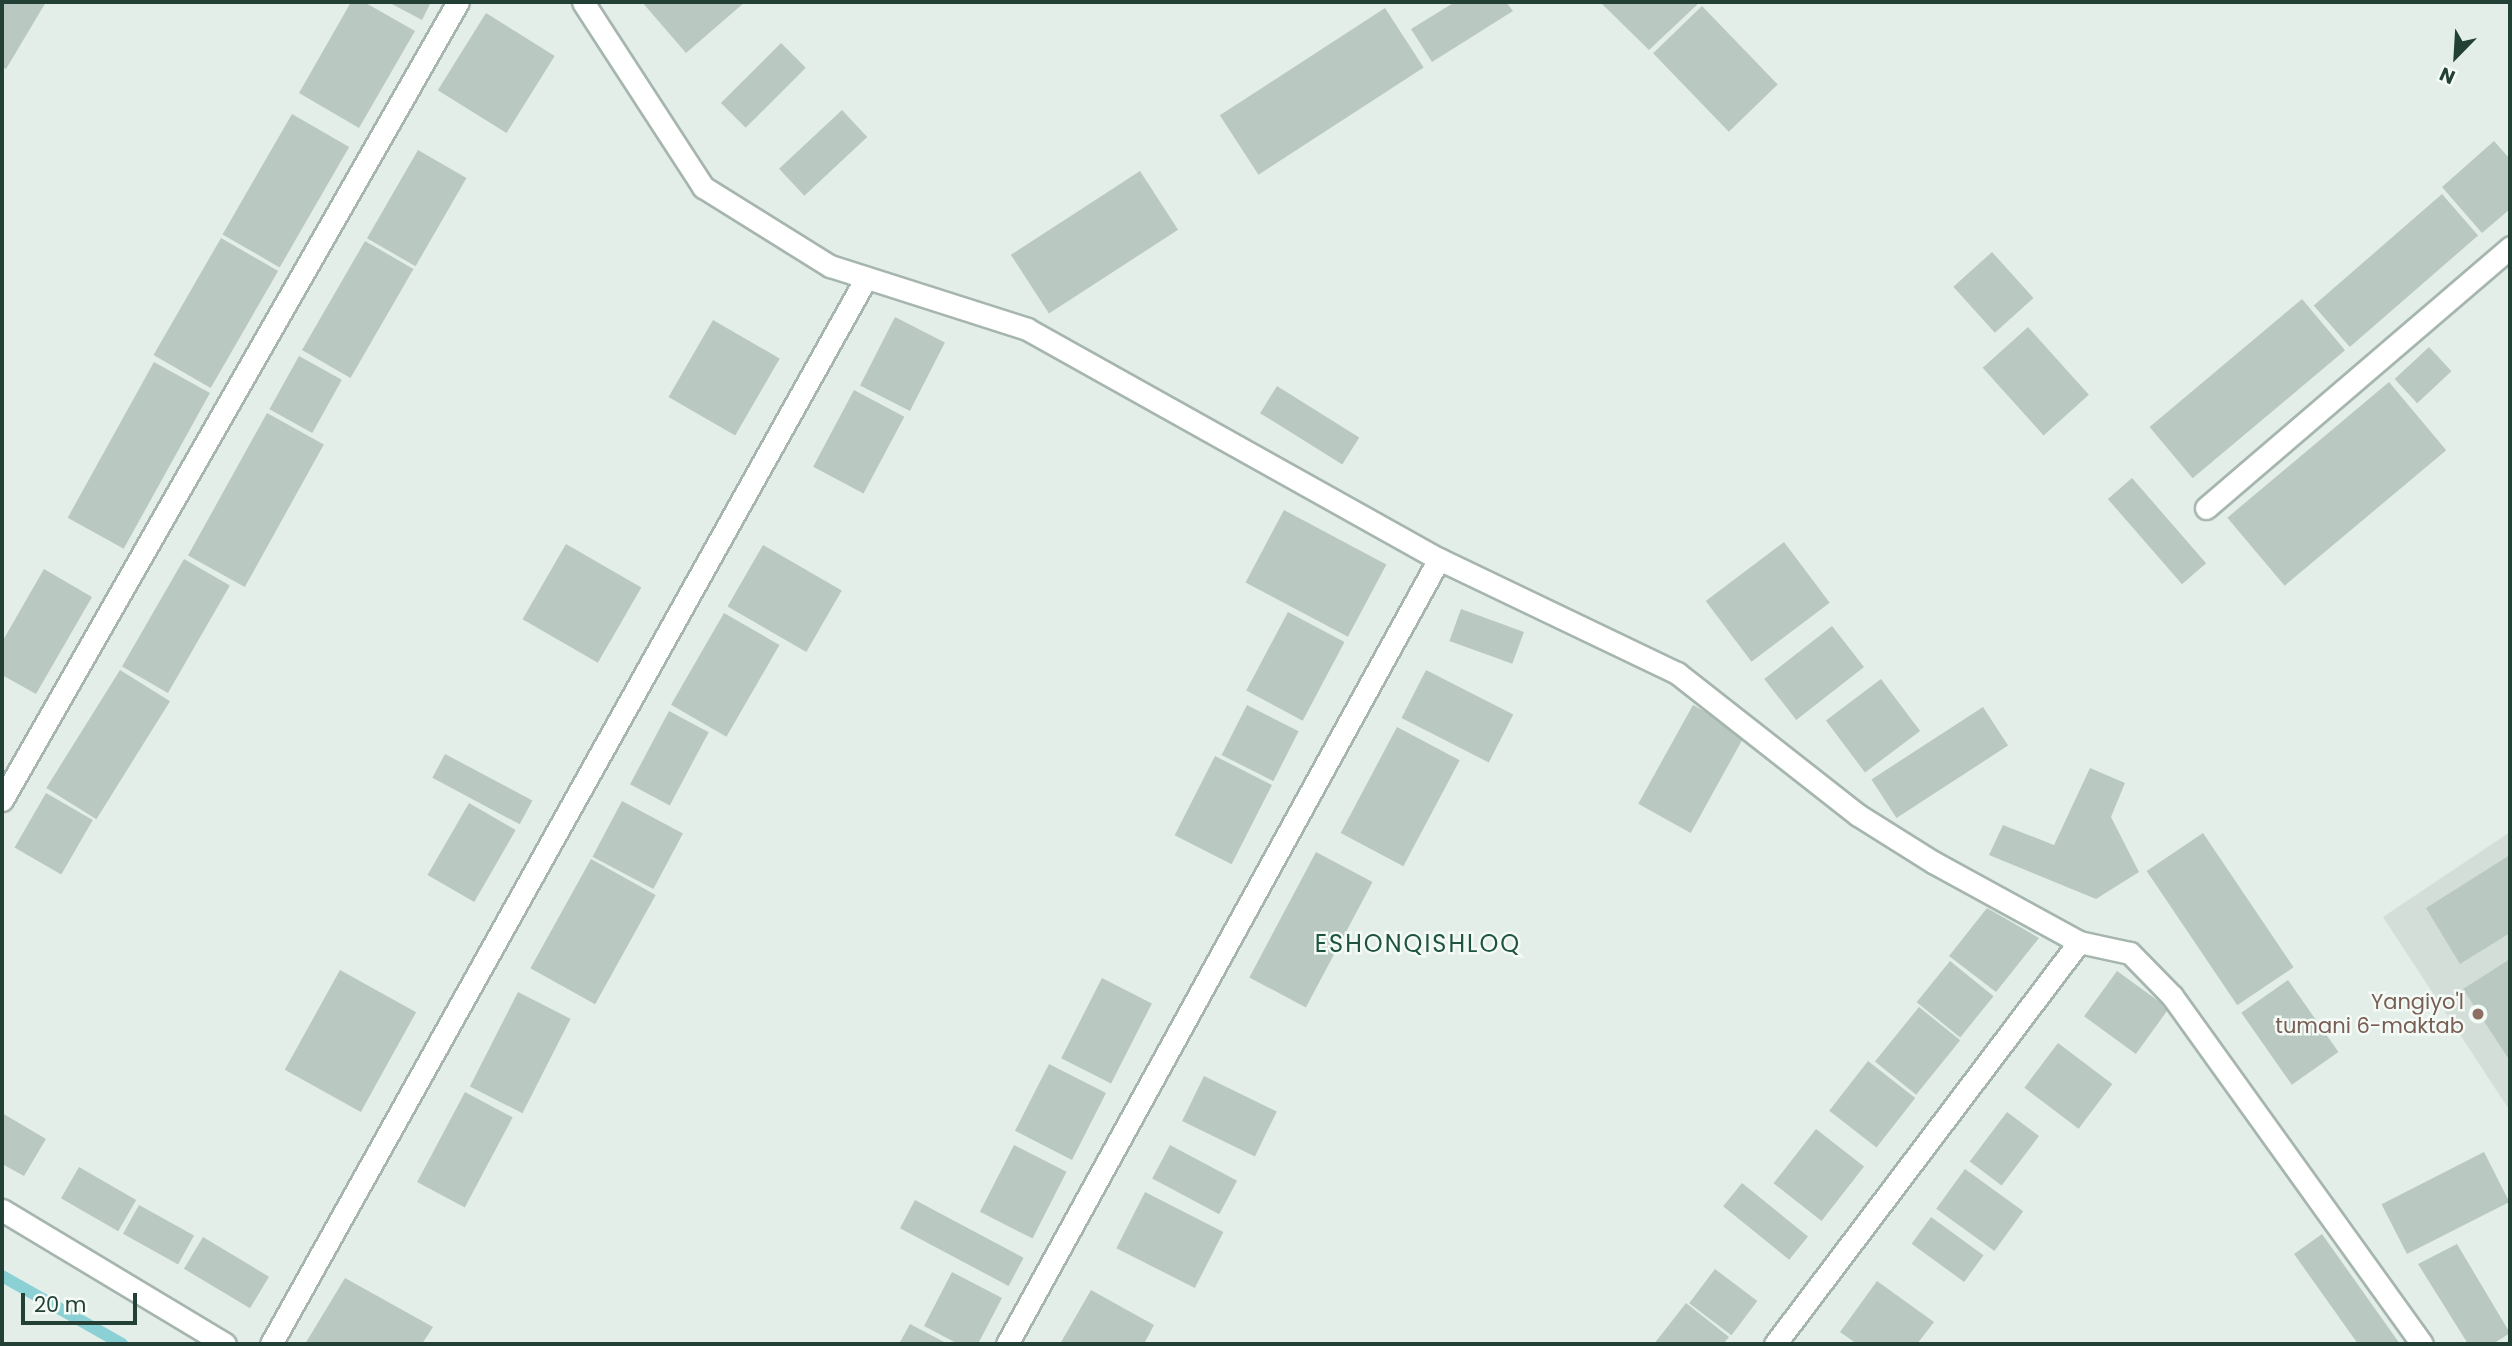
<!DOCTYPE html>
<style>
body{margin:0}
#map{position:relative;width:2512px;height:1346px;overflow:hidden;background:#e4eee8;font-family:Poppins,sans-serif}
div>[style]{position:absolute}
.built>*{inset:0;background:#d2ded7}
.stream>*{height:12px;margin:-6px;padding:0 6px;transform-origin:6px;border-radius:6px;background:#8ad0d4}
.building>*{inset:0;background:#b9c9c1;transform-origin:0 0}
.roads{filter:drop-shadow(2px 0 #a6b6af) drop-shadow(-2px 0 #a6b6af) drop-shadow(0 2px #a6b6af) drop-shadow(0 -2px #a6b6af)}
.street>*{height:21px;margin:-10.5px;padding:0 10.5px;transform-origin:10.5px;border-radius:10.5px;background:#fff}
.dots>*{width:19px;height:19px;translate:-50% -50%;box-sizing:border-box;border:4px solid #f4faf6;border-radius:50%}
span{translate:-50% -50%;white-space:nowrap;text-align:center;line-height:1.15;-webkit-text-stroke:5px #f4faf6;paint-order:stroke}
.education-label{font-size:21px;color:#785e54}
.right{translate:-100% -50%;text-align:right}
.quarter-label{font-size:24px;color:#1d5340;letter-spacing:2px}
.frame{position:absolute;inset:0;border:4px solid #224035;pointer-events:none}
.north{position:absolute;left:2421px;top:21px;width:70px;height:70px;-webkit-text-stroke:5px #f4faf6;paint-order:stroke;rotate:204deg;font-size:19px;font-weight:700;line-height:28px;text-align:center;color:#224035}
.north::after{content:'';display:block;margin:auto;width:24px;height:32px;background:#224035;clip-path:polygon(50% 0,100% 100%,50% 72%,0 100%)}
.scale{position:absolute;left:21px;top:1293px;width:116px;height:32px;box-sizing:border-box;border:4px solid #224035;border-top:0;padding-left:9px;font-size:21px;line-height:24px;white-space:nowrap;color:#224035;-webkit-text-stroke:5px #f4faf6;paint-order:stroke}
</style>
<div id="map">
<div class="built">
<div style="clip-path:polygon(2510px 832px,2510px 1111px,2383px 917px)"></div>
</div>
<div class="stream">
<div style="left:2px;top:1276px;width:138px;rotate:29.5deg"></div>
</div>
<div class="building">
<div style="clip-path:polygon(2px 2px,46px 2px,6px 69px,2px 67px)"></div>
<div style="clip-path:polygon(351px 2px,364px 2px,415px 31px,359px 128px,299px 93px)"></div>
<div style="clip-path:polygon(388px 2px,431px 2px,422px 20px)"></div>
<div style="clip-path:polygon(642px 2px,745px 2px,686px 53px)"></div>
<div style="clip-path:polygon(1455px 2px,1506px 2px,1513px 11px,1432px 62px,1411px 29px)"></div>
<div style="clip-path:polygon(1600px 2px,1700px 2px,1649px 50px)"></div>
<div style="left:1702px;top:6px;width:109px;height:68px;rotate:46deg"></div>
<div style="left:1385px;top:8px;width:71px;height:197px;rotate:57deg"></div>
<div style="left:486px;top:13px;width:81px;height:91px;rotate:32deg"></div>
<div style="left:781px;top:43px;width:35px;height:85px;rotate:45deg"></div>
<div style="left:842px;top:110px;width:37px;height:86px;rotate:47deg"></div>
<div style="left:292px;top:114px;width:66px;height:139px;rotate:30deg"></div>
<div style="clip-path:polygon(2494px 141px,2510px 159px,2510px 209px,2482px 233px,2442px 187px)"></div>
<div style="left:418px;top:150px;width:56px;height:102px;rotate:30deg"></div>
<div style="left:1140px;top:171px;width:70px;height:154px;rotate:57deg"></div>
<div style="left:2442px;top:194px;width:55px;height:170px;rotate:49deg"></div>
<div style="left:221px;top:238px;width:66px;height:135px;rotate:30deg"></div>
<div style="left:365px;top:241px;width:56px;height:126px;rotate:30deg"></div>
<div style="left:1992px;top:252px;width:62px;height:52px;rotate:48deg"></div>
<div style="left:2302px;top:299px;width:67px;height:199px;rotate:50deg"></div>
<div style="left:895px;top:317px;width:56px;height:77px;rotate:27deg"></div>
<div style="left:713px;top:320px;width:77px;height:89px;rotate:30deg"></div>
<div style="left:2028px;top:327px;width:91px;height:61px;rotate:48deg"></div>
<div style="left:2429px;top:347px;width:33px;height:47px;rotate:47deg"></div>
<div style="left:299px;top:356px;width:49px;height:61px;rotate:29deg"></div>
<div style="left:154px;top:362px;width:64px;height:178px;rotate:29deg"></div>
<div style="left:2389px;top:382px;width:89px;height:211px;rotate:50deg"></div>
<div style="left:1277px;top:386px;width:97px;height:32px;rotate:32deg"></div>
<div style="left:854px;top:390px;width:57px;height:87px;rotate:28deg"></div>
<div style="left:267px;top:413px;width:65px;height:163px;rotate:29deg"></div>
<div style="left:2132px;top:478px;width:113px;height:32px;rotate:49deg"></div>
<div style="left:1284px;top:510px;width:116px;height:82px;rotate:28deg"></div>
<div style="left:1784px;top:542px;width:76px;height:98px;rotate:53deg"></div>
<div style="left:566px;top:544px;width:87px;height:87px;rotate:30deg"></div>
<div style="left:763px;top:545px;width:91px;height:71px;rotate:30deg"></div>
<div style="left:184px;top:559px;width:53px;height:124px;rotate:30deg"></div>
<div style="clip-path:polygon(44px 569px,92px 597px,36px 694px,2px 675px,2px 642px)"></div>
<div style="left:1461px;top:609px;width:67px;height:34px;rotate:20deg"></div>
<div style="left:1288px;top:612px;width:64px;height:89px;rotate:28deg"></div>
<div style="left:724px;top:613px;width:64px;height:106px;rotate:30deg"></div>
<div style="left:1832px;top:626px;width:52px;height:86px;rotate:52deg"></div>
<div style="left:120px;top:670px;width:59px;height:139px;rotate:32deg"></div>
<div style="left:1426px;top:670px;width:98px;height:54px;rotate:27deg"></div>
<div style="left:1881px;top:679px;width:65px;height:69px;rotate:53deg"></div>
<div style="left:1247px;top:705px;width:58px;height:56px;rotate:27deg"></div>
<div style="left:1693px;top:705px;width:60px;height:113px;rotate:29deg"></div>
<div style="left:1983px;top:707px;width:46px;height:133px;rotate:57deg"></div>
<div style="left:669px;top:711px;width:45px;height:83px;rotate:28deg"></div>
<div style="left:1397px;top:727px;width:71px;height:120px;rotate:28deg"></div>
<div style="left:445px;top:754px;width:99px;height:27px;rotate:28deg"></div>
<div style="left:1215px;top:756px;width:64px;height:89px;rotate:27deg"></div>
<div style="clip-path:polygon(2090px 768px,2125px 783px,2111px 817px,2139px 872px,2096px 899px,1989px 855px,2003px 825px,2054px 845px)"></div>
<div style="left:46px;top:793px;width:54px;height:63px;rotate:30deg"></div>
<div style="left:622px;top:801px;width:69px;height:63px;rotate:28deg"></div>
<div style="left:469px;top:803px;width:54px;height:83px;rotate:30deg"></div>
<div style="left:2203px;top:833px;width:162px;height:68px;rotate:56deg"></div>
<div style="left:1316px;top:852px;width:64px;height:142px;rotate:28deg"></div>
<div style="clip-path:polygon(2510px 855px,2510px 933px,2460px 964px,2426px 908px)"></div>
<div style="left:591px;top:859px;width:74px;height:125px;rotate:29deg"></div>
<div style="clip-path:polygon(1987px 908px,2039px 938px,1996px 992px,1949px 956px)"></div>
<div style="clip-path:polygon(2510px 959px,2510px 1061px,2463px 989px)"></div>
<div style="left:1950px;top:961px;width:56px;height:53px;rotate:39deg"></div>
<div style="left:340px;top:970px;width:87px;height:114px;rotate:29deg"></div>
<div style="left:2117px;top:971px;width:64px;height:56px;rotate:36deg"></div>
<div style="left:1102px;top:978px;width:56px;height:90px;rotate:27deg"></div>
<div style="left:2288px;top:980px;width:88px;height:57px;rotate:55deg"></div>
<div style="left:518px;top:992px;width:59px;height:106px;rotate:27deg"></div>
<div style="left:1919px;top:1007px;width:53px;height:70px;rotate:39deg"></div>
<div style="left:2058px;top:1043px;width:68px;height:56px;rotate:37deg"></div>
<div style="left:1868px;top:1061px;width:60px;height:63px;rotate:38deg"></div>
<div style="left:1049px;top:1064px;width:64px;height:75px;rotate:27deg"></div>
<div style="left:1204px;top:1076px;width:81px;height:50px;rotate:26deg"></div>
<div style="left:465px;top:1092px;width:54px;height:102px;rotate:28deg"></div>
<div style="left:2007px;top:1112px;width:40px;height:62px;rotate:37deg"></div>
<div style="clip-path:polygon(2px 1113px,46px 1139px,24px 1176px,2px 1164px)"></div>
<div style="left:1816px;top:1129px;width:61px;height:69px;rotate:38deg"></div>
<div style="left:1014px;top:1145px;width:59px;height:75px;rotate:27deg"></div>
<div style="left:1170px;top:1145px;width:76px;height:38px;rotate:28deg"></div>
<div style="left:2484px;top:1152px;width:56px;height:115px;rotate:63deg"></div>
<div style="left:79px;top:1167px;width:66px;height:36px;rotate:30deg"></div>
<div style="left:1965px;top:1169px;width:72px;height:49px;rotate:36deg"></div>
<div style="left:1742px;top:1183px;width:85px;height:30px;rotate:39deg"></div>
<div style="left:1145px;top:1192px;width:88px;height:63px;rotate:27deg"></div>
<div style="left:915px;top:1200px;width:123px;height:32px;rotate:28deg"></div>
<div style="left:139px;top:1205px;width:63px;height:33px;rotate:29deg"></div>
<div style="left:1931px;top:1217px;width:65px;height:33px;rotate:36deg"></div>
<div style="clip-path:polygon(2322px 1234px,2400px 1344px,2358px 1344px,2294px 1254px)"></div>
<div style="left:203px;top:1237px;width:77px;height:37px;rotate:31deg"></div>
<div style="clip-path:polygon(2457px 1244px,2510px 1333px,2493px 1344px,2468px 1344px,2418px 1264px)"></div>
<div style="left:1715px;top:1269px;width:53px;height:43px;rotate:37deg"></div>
<div style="clip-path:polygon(952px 1272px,1002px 1298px,978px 1344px,958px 1344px,924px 1326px)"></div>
<div style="clip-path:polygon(345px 1278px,433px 1327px,422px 1344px,305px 1344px)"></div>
<div style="clip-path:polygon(1877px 1281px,1934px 1322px,1917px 1344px,1857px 1344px,1840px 1332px)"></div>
<div style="clip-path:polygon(1091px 1290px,1154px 1325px,1144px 1344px,1060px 1344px)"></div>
<div style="clip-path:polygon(1686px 1303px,1729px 1337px,1723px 1344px,1654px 1344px)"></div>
<div style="clip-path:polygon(910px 1324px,948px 1344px,899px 1344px)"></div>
</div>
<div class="roads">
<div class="street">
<div style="left:583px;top:2px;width:221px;rotate:57deg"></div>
<div style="left:703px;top:187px;width:150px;rotate:31.9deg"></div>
<div style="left:830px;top:266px;width:207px;rotate:17.7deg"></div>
<div style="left:1027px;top:329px;width:472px;rotate:29.2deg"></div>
<div style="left:1439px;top:559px;width:264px;rotate:25.6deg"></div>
<div style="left:1677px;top:673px;width:230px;rotate:38.1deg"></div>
<div style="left:1858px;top:815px;width:89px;rotate:32.1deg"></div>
<div style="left:1933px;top:862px;width:166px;rotate:28.7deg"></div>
<div style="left:2079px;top:942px;width:52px;rotate:12.2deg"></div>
<div style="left:2130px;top:953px;width:60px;rotate:45.7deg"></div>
<div style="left:2172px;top:996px;width:428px;rotate:54.3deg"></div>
<div style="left:2206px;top:508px;width:401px;rotate:-40.6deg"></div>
<div style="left:2px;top:800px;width:919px;rotate:-60.26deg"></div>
<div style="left:2px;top:1210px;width:260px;rotate:31deg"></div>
<div style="left:271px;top:1344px;width:1221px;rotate:-60.83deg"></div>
<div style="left:1007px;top:1344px;width:896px;rotate:-61.18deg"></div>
<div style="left:1775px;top:1344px;width:504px;rotate:-52.9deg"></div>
</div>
</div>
<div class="dots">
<div style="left:2478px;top:1014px;background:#8d6e63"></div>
</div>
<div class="education-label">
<span class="right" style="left:2464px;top:1014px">Yangiyo'l<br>tumani 6-maktab</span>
</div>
<div class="quarter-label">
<span style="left:1418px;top:944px">ESHONQISHLOQ</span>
</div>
<div class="frame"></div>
<div class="north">N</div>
<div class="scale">20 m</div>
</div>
